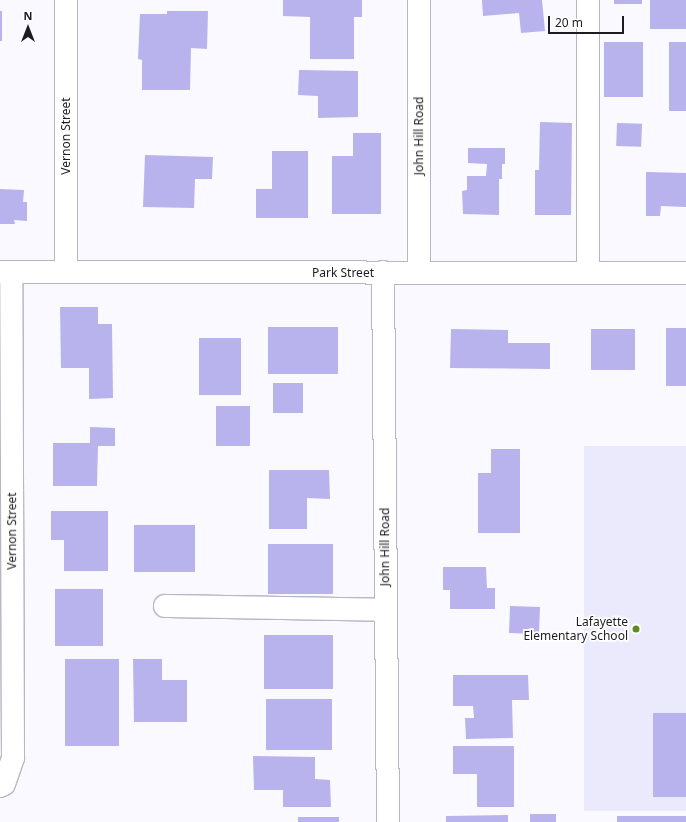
<!DOCTYPE html>
<style>
body{margin:0}
#map{position:relative;width:686px;height:822px;overflow:hidden;background:#f9f9ff;font-family:"Noto Sans",sans-serif}
div>[style]{position:absolute}
.built>*{inset:0;background:#ebeafd;transform-origin:0 0}
.building>*{inset:0;background:#b8b3ec;transform-origin:0 0}
.roads{filter:drop-shadow(1px 0 #b7b6c5) drop-shadow(-1px 0 #b7b6c5) drop-shadow(0 1px #b7b6c5) drop-shadow(0 -1px #b7b6c5)}
.minor>*{height:22px;margin:-11px;padding:0 11px;transform-origin:11px;border-radius:11px;background:#fff}
.dots>*{width:11px;height:11px;translate:-50% -50%;box-sizing:border-box;border:2px solid #fff;border-radius:50%}
span{translate:-50% -50%;white-space:nowrap;text-align:center;line-height:1.15;-webkit-text-stroke:3.5px #fff;paint-order:stroke}
.street-label{font-size:12px;color:#1d1c22}
.poi-label{font-size:12px;color:#1d1c22}
.right{translate:-100% -50%;text-align:right}
.north{position:absolute;left:8px;top:8px;width:40px;height:40px;-webkit-text-stroke:3px #fff;paint-order:stroke;rotate:0deg;font-size:11px;font-weight:700;line-height:16px;text-align:center;color:#1d1c22}
.north::after{content:'';display:block;margin:auto;width:14px;height:18px;background:#1d1c22;clip-path:polygon(50% 0,100% 100%,50% 72%,0 100%)}
.scale{position:absolute;left:548px;top:16px;width:76px;height:18px;box-sizing:border-box;border:2px solid #1d1c22;border-top:0;padding-left:5px;font-size:12px;line-height:14px;white-space:nowrap;color:#1d1c22;-webkit-text-stroke:3px #fff;paint-order:stroke}
</style>
<div id="map">
<div class="built">
<div style="left:686px;top:446px;width:365px;height:102px;rotate:90deg"></div>
</div>
<div class="building">
<div style="clip-path:polygon(283px 0,362px 0,362px 17px,354px 17px,354px 59px,310px 59px,310px 17px,283px 16px)"></div>
<div style="clip-path:polygon(482px 0,542px 0,545px 31px,521px 33px,519px 13px,483px 16px)"></div>
<div style="left:614px;top:0;width:28px;height:4px"></div>
<div style="left:650px;top:0;width:36px;height:29px"></div>
<div style="left:0;top:11px;width:2px;height:30px"></div>
<div style="clip-path:polygon(167px 11px,208px 11px,207px 49px,191px 48px,190px 90px,142px 90px,142px 60px,138px 59px,140px 14px,167px 14px)"></div>
<div style="left:604px;top:42px;width:39px;height:55px"></div>
<div style="left:669px;top:42px;width:17px;height:69px"></div>
<div style="clip-path:polygon(299px 70px,358px 71px,358px 117px,318px 118px,318px 96px,298px 95px)"></div>
<div style="clip-path:polygon(540px 122px,572px 123px,571px 215px,535px 215px,535px 170px,539px 170px)"></div>
<div style="left:617px;top:123px;width:25px;height:23px;rotate:2deg"></div>
<div style="clip-path:polygon(353px 133px,381px 133px,381px 214px,332px 214px,332px 156px,353px 156px)"></div>
<div style="clip-path:polygon(468px 148px,505px 148px,505px 164px,502px 164px,502px 179px,499px 179px,499px 215px,463px 214px,462px 191px,467px 190px,467px 176px,486px 176px,487px 164px,468px 163px)"></div>
<div style="clip-path:polygon(272px 151px,308px 151px,308px 218px,256px 218px,256px 189px,272px 189px)"></div>
<div style="clip-path:polygon(145px 155px,213px 157px,212px 179px,195px 179px,194px 208px,143px 207px)"></div>
<div style="clip-path:polygon(646px 172px,686px 173px,686px 207px,661px 206px,660px 216px,646px 216px)"></div>
<div style="clip-path:polygon(0 189px,24px 190px,23px 202px,27px 202px,27px 221px,14px 220px,15px 224px,0 224px)"></div>
<div style="clip-path:polygon(60px 307px,98px 307px,98px 324px,112px 324px,113px 398px,89px 399px,89px 368px,61px 368px)"></div>
<div style="left:268px;top:327px;width:70px;height:47px"></div>
<div style="left:666px;top:328px;width:20px;height:58px"></div>
<div style="clip-path:polygon(451px 329px,508px 330px,508px 343px,550px 343px,550px 369px,450px 368px)"></div>
<div style="left:591px;top:329px;width:44px;height:41px"></div>
<div style="left:199px;top:338px;width:42px;height:57px"></div>
<div style="left:273px;top:383px;width:30px;height:30px"></div>
<div style="left:216px;top:406px;width:34px;height:40px"></div>
<div style="clip-path:polygon(90px 427px,115px 428px,115px 446px,98px 446px,97px 486px,53px 486px,53px 443px,90px 443px)"></div>
<div style="clip-path:polygon(491px 449px,520px 449px,520px 533px,478px 533px,478px 473px,491px 473px)"></div>
<div style="clip-path:polygon(269px 470px,329px 470px,330px 499px,307px 498px,307px 529px,269px 529px)"></div>
<div style="clip-path:polygon(51px 511px,108px 511px,108px 571px,64px 571px,64px 540px,51px 540px)"></div>
<div style="left:134px;top:525px;width:61px;height:47px"></div>
<div style="left:268px;top:544px;width:65px;height:50px"></div>
<div style="clip-path:polygon(443px 567px,486px 567px,487px 588px,495px 588px,495px 609px,450px 609px,450px 590px,443px 590px)"></div>
<div style="left:55px;top:589px;width:48px;height:57px"></div>
<div style="left:510px;top:606px;width:30px;height:27px;rotate:2deg"></div>
<div style="left:264px;top:635px;width:69px;height:54px"></div>
<div style="left:65px;top:659px;width:54px;height:87px"></div>
<div style="clip-path:polygon(133px 659px,162px 659px,162px 680px,187px 680px,187px 722px,134px 722px)"></div>
<div style="clip-path:polygon(453px 675px,528px 675px,529px 700px,512px 700px,513px 738px,466px 739px,465px 718px,474px 718px,473px 706px,453px 706px)"></div>
<div style="left:266px;top:699px;width:66px;height:51px"></div>
<div style="left:653px;top:713px;width:33px;height:84px"></div>
<div style="clip-path:polygon(453px 746px,514px 746px,514px 807px,477px 807px,477px 774px,453px 774px)"></div>
<div style="clip-path:polygon(253px 756px,315px 757px,315px 779px,330px 780px,331px 807px,283px 807px,283px 790px,254px 790px)"></div>
<div style="left:530px;top:814px;width:26px;height:8px"></div>
<div style="clip-path:polygon(508px 815px,508px 822px,446px 822px,446px 816px)"></div>
<div style="left:617px;top:816px;width:69px;height:6px"></div>
<div style="left:298px;top:817px;width:41px;height:5px"></div>
</div>
<div class="roads">
<div class="minor">
<div style="left:419px;top:0;width:272px;rotate:90deg"></div>
<div style="left:0;top:272px;width:686px;rotate:0.08deg"></div>
<div style="left:66px;top:272px;width:272px;rotate:-90deg"></div>
<div style="left:383px;top:272px;width:550px;rotate:89.48deg"></div>
<div style="left:588px;top:273px;width:273px;rotate:-90deg"></div>
<div style="left:165px;top:606px;width:221px;rotate:1deg"></div>
<div style="left:0;top:786px;width:4px;rotate:-27deg"></div>
<div style="left:4px;top:784px;width:28px;rotate:-71deg"></div>
<div style="left:13px;top:758px;width:486px;rotate:-90.2deg"></div>
</div>
</div>
<div class="dots">
<div style="left:636px;top:629px;background:#5f8b1b"></div>
</div>
<div class="street-label">
<span style="left:66px;top:136px;rotate:-90deg">Vernon Street</span>
<span style="left:419px;top:136px;rotate:-90deg">John Hill Road</span>
<span style="left:343px;top:273px">Park Street</span>
<span style="left:12px;top:531px;rotate:-90deg">Vernon Street</span>
<span style="left:385px;top:547px;rotate:-90deg">John Hill Road</span>
</div>
<div class="poi-label">
<span class="right" style="left:628px;top:629px">Lafayette<br>Elementary School</span>
</div>
<div class="north">N</div>
<div class="scale">20 m</div>
</div>
